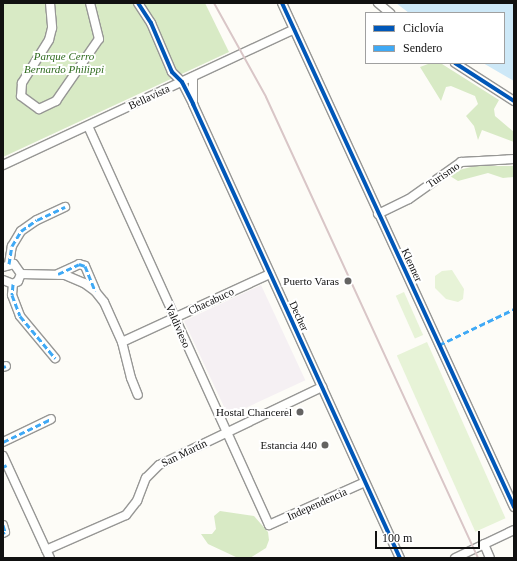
<!DOCTYPE html>
<meta charset="utf-8">
<style>
body{margin:0}
#map{position:relative;width:517px;height:561px;overflow:hidden;background:#fdfcf7;font-family:Georgia,serif}
div>[style]{position:absolute}
.industrial>*{inset:0;background:#f5f0f3;transform-origin:0 0}
.green>*{inset:0;background:#e7f3d7;transform-origin:0 0}
.forest>*{inset:0;background:#d8eac5}
.water>*{inset:0;background:#cde8f7}
.roads{filter:drop-shadow(1px 0 #979795) drop-shadow(-1px 0 #979795) drop-shadow(0 1px #979795) drop-shadow(0 -1px #979795)}
.minor>*{height:8px;margin:-4px;padding:0 4px;transform-origin:4px;border-radius:4px;background:#fffffe}
.rail>*{height:2px;margin:-1px;padding:0 1px;transform-origin:1px;border-radius:1px;background:#d9c6c7}
.quiet>*{height:3px;margin-top:-1.5px;transform-origin:0;background:repeating-linear-gradient(90deg,#3fa9f5 0 6px,transparent 0 9px)}
.cycleway>*{height:4px;margin:-2px;padding:0 2px;transform-origin:2px;border-radius:2px;background:#0057b8}
.dots>*{width:11px;height:11px;translate:-50% -50%;box-sizing:border-box;border:2px solid #fff;border-radius:50%}
span{translate:-50% -50%;white-space:nowrap;text-align:center;line-height:1.15;-webkit-text-stroke:4px #fff;paint-order:stroke}
.park-label{font-size:11px;color:#2f6b1f;font-style:italic}
.street-label{font-size:11px;color:#111}
.poi-label{font-size:11px;color:#111}
.right{translate:-100% -50%;text-align:right}
.frame{position:absolute;inset:0;border:4px solid #111;pointer-events:none}
.legend{position:absolute;left:365px;top:12px;width:140px;height:52px;box-sizing:border-box;background:#fff;border:1px solid #a0a0a0;margin:0;padding:5px 7px;list-style:none;font-size:12px;color:#111}
.legend li{display:flex;align-items:center;gap:8px;height:20px}
.legend b{width:20px;border:1px solid #a0a0a0}
.scale{position:absolute;left:375px;top:531px;width:105px;height:18px;box-sizing:border-box;border:2px solid #111;border-top:0;padding-left:5px;font-size:12px;line-height:14px;white-space:nowrap;color:#111;-webkit-text-stroke:3px #fff;paint-order:stroke}
</style>
<div id="map">
<div class="industrial">
<div style="left:261px;top:285px;width:105px;height:85px;rotate:65deg"></div>
</div>
<div class="green">
<div style="clip-path:polygon(452px 270px,464px 289px,463px 299px,458px 302px,446px 299px,435px 288px,435px 276px,442px 271px)"></div>
<div style="left:404px;top:292px;width:47px;height:9px;rotate:66deg"></div>
<div style="left:427px;top:342px;width:193px;height:33px;rotate:66deg"></div>
</div>
<div class="forest">
<div style="clip-path:polygon(3px 3px,205px 3px,229px 52px,3px 157px)"></div>
<div style="clip-path:polygon(428px 64px,442px 64px,499px 100px,494px 109px,495px 116px,514px 132px,514px 142px,482px 130px,478px 140px,474px 126px,466px 116px,478px 104px,475px 96px,451px 86px,446px 87px,441px 101px,420px 67px)"></div>
<div style="clip-path:polygon(475px 166px,514px 166px,514px 177px,503px 178px,488px 173px,458px 181px,450px 176px,459px 170px)"></div>
<div style="clip-path:polygon(220px 511px,254px 516px,268px 532px,269px 540px,266px 548px,250px 558px,238px 558px,208px 544px,201px 534px,212px 534px,216px 529px,214px 516px)"></div>
</div>
<div class="water">
<div style="clip-path:polygon(396px 3px,514px 3px,514px 81px,483px 63px,504px 63px,504px 13px,409px 13px)"></div>
</div>
<div class="roads">
<div class="minor">
<div style="left:50px;top:3px;width:25px;rotate:85deg"></div>
<div style="left:52px;top:28px;width:12px;rotate:104deg"></div>
<div style="left:49px;top:40px;width:51px;rotate:122.1deg"></div>
<div style="left:22px;top:83px;width:13px;rotate:94deg"></div>
<div style="left:21px;top:96px;width:22px;rotate:36deg"></div>
<div style="left:39px;top:109px;width:19px;rotate:-25deg"></div>
<div style="left:56px;top:101px;width:75px;rotate:-55.3deg"></div>
<div style="left:99px;top:39px;width:37px;rotate:-104deg"></div>
<div style="left:138px;top:3px;width:24px;rotate:57deg"></div>
<div style="left:151px;top:23px;width:53px;rotate:66.8deg"></div>
<div style="left:172px;top:72px;width:14px;rotate:45deg"></div>
<div style="left:182px;top:82px;width:25px;rotate:63deg"></div>
<div style="left:193px;top:104px;width:499px;rotate:65.5deg"></div>
<div style="left:282px;top:3px;width:555px;rotate:65.28deg"></div>
<div style="left:378px;top:3px;width:16px;rotate:40deg"></div>
<div style="left:455px;top:63px;width:70px;rotate:32.8deg"></div>
<div style="left:193px;top:102px;width:25px;rotate:-90deg"></div>
<div style="left:88px;top:126px;width:438px;rotate:65.6deg"></div>
<div style="left:269px;top:525px;width:105px;rotate:-24.1deg"></div>
<div style="left:3px;top:165px;width:321px;rotate:-25deg"></div>
<div style="left:378px;top:214px;width:34px;rotate:-26deg"></div>
<div style="left:409px;top:199px;width:64px;rotate:-35.4deg"></div>
<div style="left:461px;top:162px;width:53px;rotate:-3.2deg"></div>
<div style="left:9px;top:264px;width:18px;rotate:-81deg"></div>
<div style="left:12px;top:246px;width:17px;rotate:-59deg"></div>
<div style="left:21px;top:231px;width:19px;rotate:-35deg"></div>
<div style="left:37px;top:220px;width:31px;rotate:-25deg"></div>
<div style="left:3px;top:267px;width:11px;rotate:-15deg"></div>
<div style="left:14px;top:264px;width:12px;rotate:55deg"></div>
<div style="left:21px;top:274px;width:8px;rotate:113deg"></div>
<div style="left:18px;top:281px;width:6px;rotate:149deg"></div>
<div style="left:13px;top:284px;width:11px;rotate:-158deg"></div>
<div style="left:21px;top:274px;width:44px;rotate:1.3deg"></div>
<div style="left:65px;top:275px;width:21px;rotate:23deg"></div>
<div style="left:84px;top:283px;width:14px;rotate:36deg"></div>
<div style="left:95px;top:291px;width:14px;rotate:51deg"></div>
<div style="left:104px;top:302px;width:44px;rotate:65.8deg"></div>
<div style="left:122px;top:342px;width:37px;rotate:76deg"></div>
<div style="left:131px;top:378px;width:18px;rotate:68deg"></div>
<div style="left:58px;top:274px;width:23px;rotate:-25deg"></div>
<div style="left:79px;top:264px;width:6px;rotate:18deg"></div>
<div style="left:85px;top:266px;width:26px;rotate:67deg"></div>
<div style="left:13px;top:284px;width:11px;rotate:95deg"></div>
<div style="left:12px;top:295px;width:22px;rotate:69deg"></div>
<div style="left:20px;top:316px;width:55px;rotate:50.2deg"></div>
<div style="left:122px;top:342px;width:163px;rotate:-24.7deg"></div>
<div style="left:3px;top:367px;width:3px;rotate:-18deg"></div>
<div style="left:3px;top:442px;width:53px;rotate:-25.6deg"></div>
<div style="left:3px;top:456px;width:112px;rotate:65.3deg"></div>
<div style="left:3px;top:525px;width:7px;rotate:74deg"></div>
<div style="left:5px;top:532px;width:2px;rotate:153deg"></div>
<div style="left:484px;top:544px;width:15px;rotate:67deg"></div>
<div style="left:46px;top:550px;width:87px;rotate:-23.6deg"></div>
<div style="left:126px;top:515px;width:18px;rotate:-52deg"></div>
<div style="left:137px;top:501px;width:25px;rotate:-69deg"></div>
<div style="left:146px;top:478px;width:18px;rotate:-45deg"></div>
<div style="left:159px;top:465px;width:181px;rotate:-25.6deg"></div>
<div style="left:455px;top:558px;width:65px;rotate:-25.4deg"></div>
</div>
</div>
<div class="rail">
<div style="left:214px;top:3px;width:107px;rotate:61deg"></div>
<div style="left:266px;top:97px;width:507px;rotate:65.3deg"></div>
</div>
<div class="quiet">
<div style="left:9px;top:264px;width:18px;rotate:-81deg"></div>
<div style="left:12px;top:246px;width:17px;rotate:-59deg"></div>
<div style="left:21px;top:231px;width:19px;rotate:-35deg"></div>
<div style="left:37px;top:220px;width:31px;rotate:-25deg"></div>
<div style="left:58px;top:274px;width:23px;rotate:-25deg"></div>
<div style="left:79px;top:264px;width:6px;rotate:18deg"></div>
<div style="left:85px;top:266px;width:27px;rotate:68deg"></div>
<div style="left:13px;top:284px;width:11px;rotate:95deg"></div>
<div style="left:12px;top:295px;width:22px;rotate:69deg"></div>
<div style="left:20px;top:316px;width:55px;rotate:50.2deg"></div>
<div style="left:439px;top:345px;width:83px;rotate:-25.6deg"></div>
<div style="left:3px;top:367px;width:3px;rotate:-18deg"></div>
<div style="left:3px;top:442px;width:53px;rotate:-25.6deg"></div>
<div style="left:3px;top:467px;width:4px;rotate:-27deg"></div>
<div style="left:3px;top:525px;width:7px;rotate:74deg"></div>
<div style="left:5px;top:532px;width:2px;rotate:153deg"></div>
</div>
<div class="cycleway">
<div style="left:138px;top:3px;width:24px;rotate:57deg"></div>
<div style="left:151px;top:23px;width:53px;rotate:66.8deg"></div>
<div style="left:172px;top:72px;width:14px;rotate:45deg"></div>
<div style="left:182px;top:82px;width:25px;rotate:63deg"></div>
<div style="left:193px;top:104px;width:499px;rotate:65.5deg"></div>
<div style="left:282px;top:3px;width:555px;rotate:65.28deg"></div>
<div style="left:455px;top:63px;width:70px;rotate:32.8deg"></div>
</div>
<div class="dots">
<div style="left:348px;top:281px;background:#646362"></div>
<div style="left:300px;top:412px;background:#646362"></div>
<div style="left:325px;top:445px;background:#646362"></div>
</div>
<div class="park-label">
<span style="left:64px;top:63px">Parque Cerro<br>Bernardo Philippi</span>
</div>
<div class="street-label">
<span style="left:149px;top:97px;rotate:-25deg">Bellavista</span>
<span style="left:443px;top:175px;rotate:-34deg">Turismo</span>
<span style="left:412px;top:265px;rotate:65deg">Klenner</span>
<span style="left:211px;top:301px;rotate:-25deg">Chacabuco</span>
<span style="left:299px;top:316px;rotate:65deg">Decher</span>
<span style="left:178px;top:326px;rotate:66deg">Valdivieso</span>
<span style="left:184px;top:453px;rotate:-26deg">San Martín</span>
<span style="left:317px;top:504px;rotate:-24deg">Independencia</span>
</div>
<div class="poi-label">
<span class="right" style="left:339px;top:281px">Puerto Varas</span>
<span class="right" style="left:292px;top:412px">Hostal Chancerel</span>
<span class="right" style="left:317px;top:445px">Estancia 440</span>
</div>
<div class="frame"></div>
<ul class="legend">
<li><b style="height:5px;background:#0057b8"></b>Ciclovía</li>
<li><b style="height:5px;background:#3fa9f5"></b>Sendero</li>
</ul>
<div class="scale">100 m</div>
</div>
